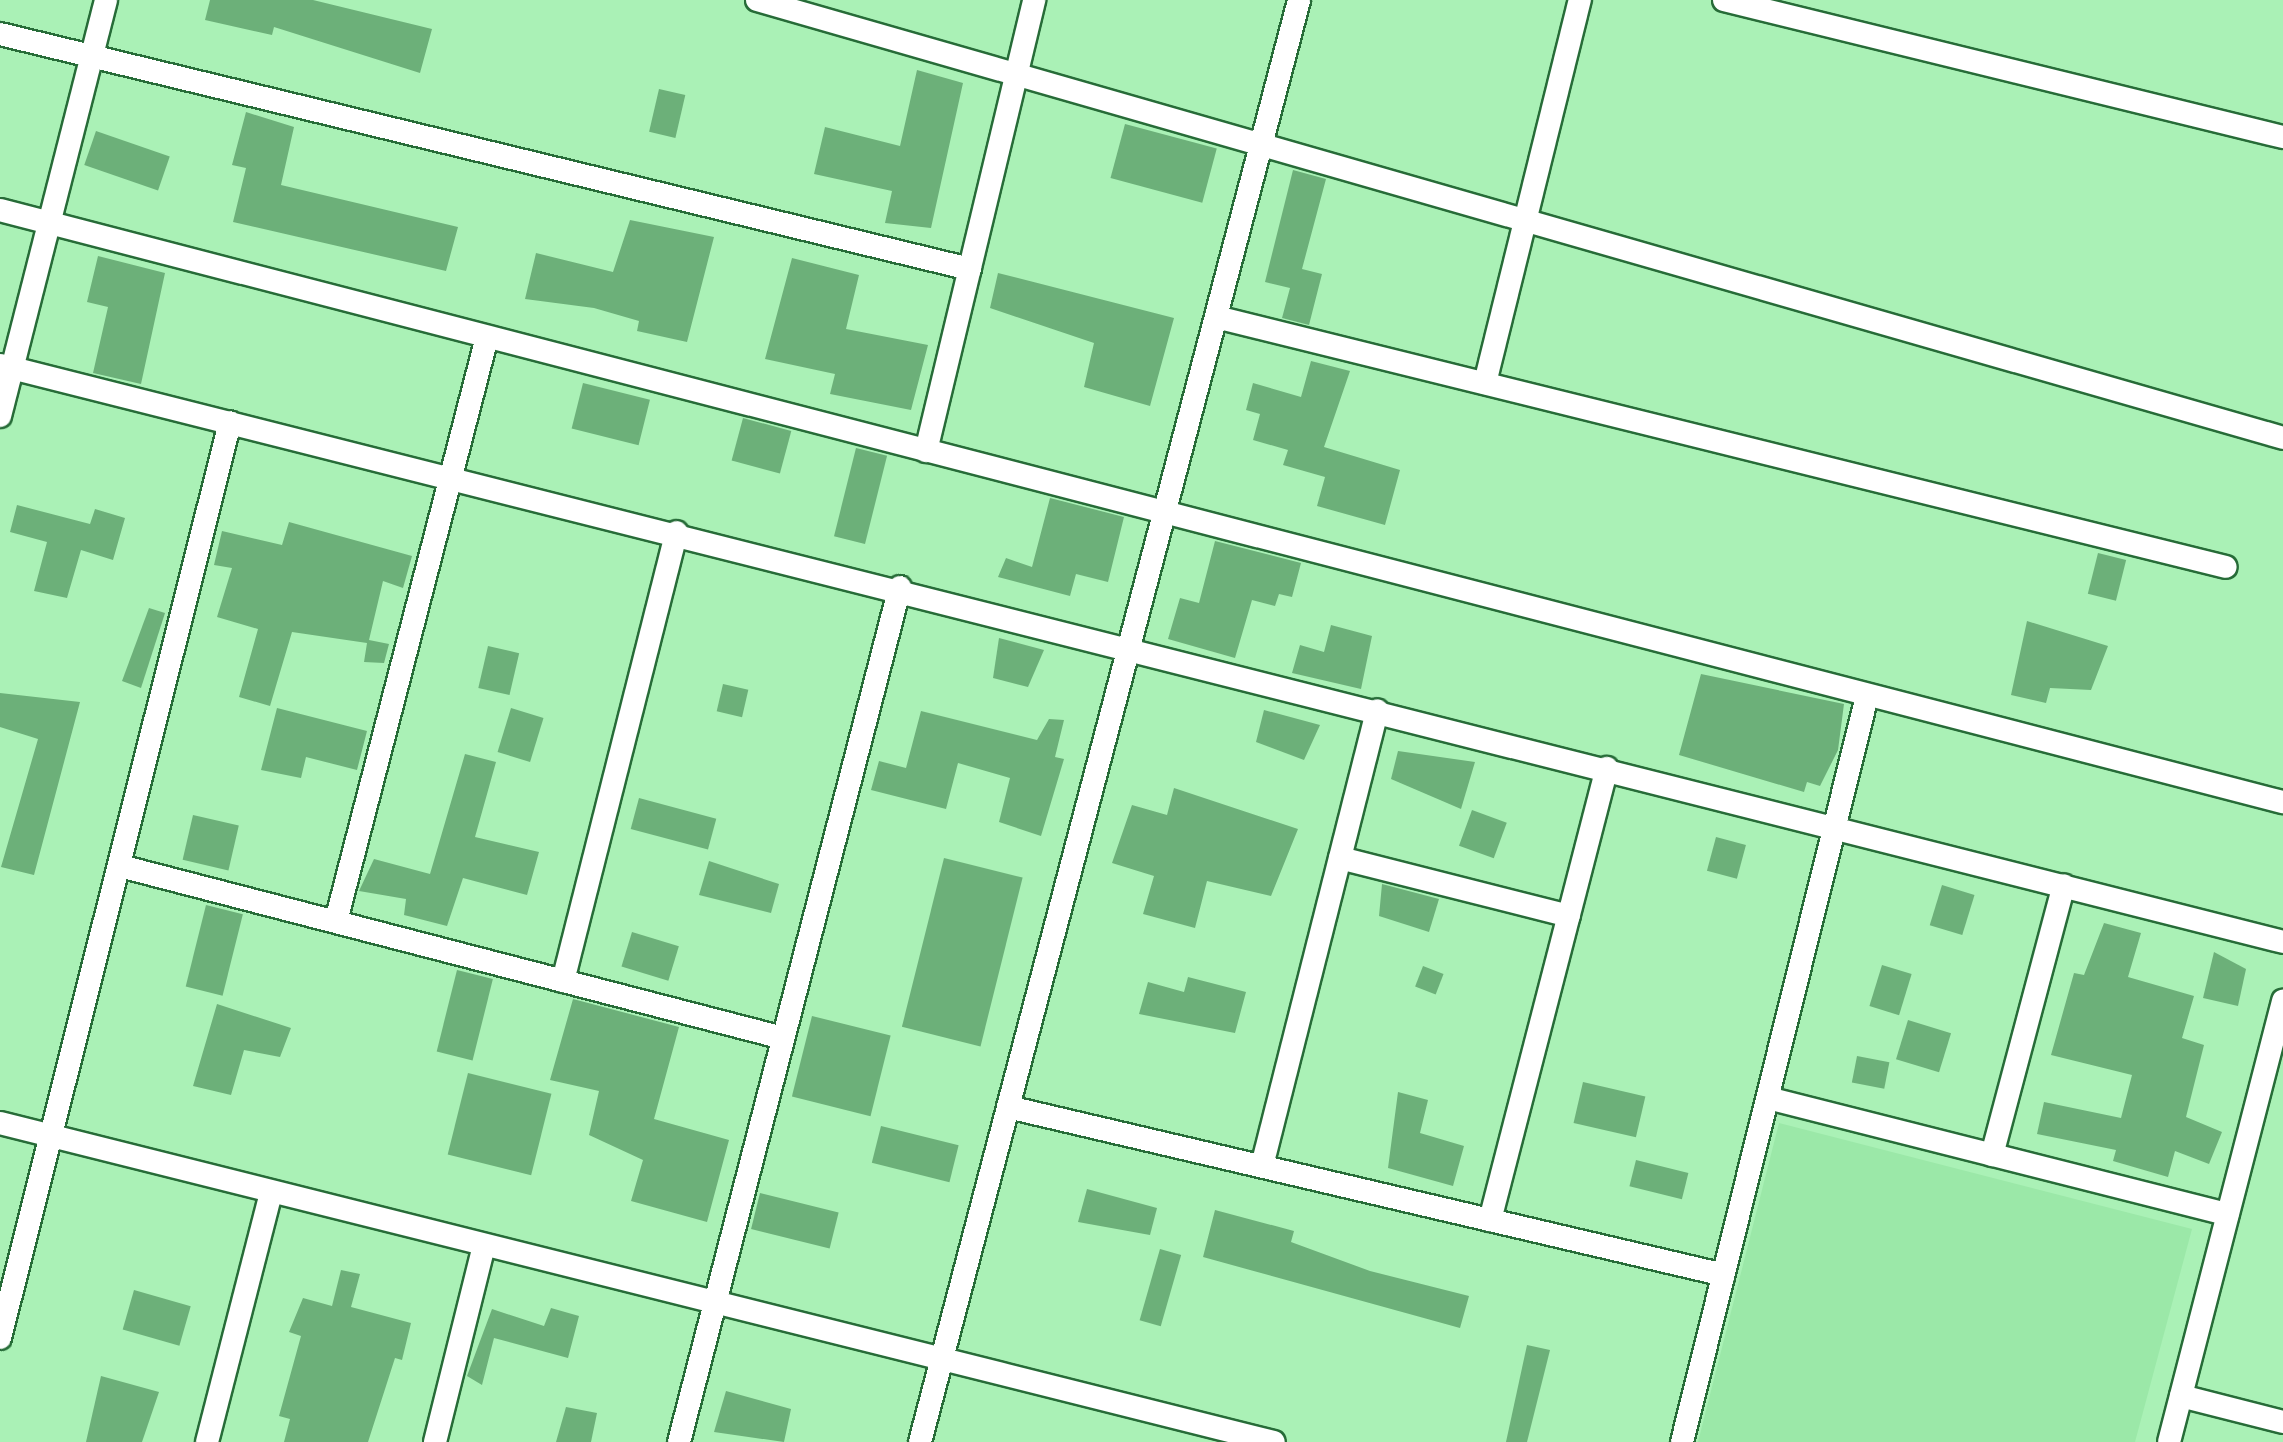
<!DOCTYPE html>
<style>
body{margin:0}
#map{position:relative;width:2283px;height:1442px;overflow:hidden;background:#aaf1b6;font-family:"Asap Condensed",sans-serif}
div>[style]{position:absolute}
.built>*{inset:0;background:#9be8a8}
.building>*{inset:0;background:#6cb079;transform-origin:0 0}
.roads{filter:drop-shadow(2px 0 #276c38) drop-shadow(-2px 0 #276c38) drop-shadow(0 2px #276c38) drop-shadow(0 -2px #276c38)}
.street>*{height:22px;margin:-11px;padding:0 11px;transform-origin:11px;border-radius:11px;background:#fff}
span{translate:-50% -50%;white-space:nowrap;text-align:center;line-height:1.15;-webkit-text-stroke:10px #b7fec3;paint-order:stroke}
</style>
<div id="map">
<div class="built">
<div style="clip-path:polygon(1779px 1123px,2192px 1229px,2135px 1442px,1698px 1442px)"></div>
</div>
<div class="building">
<div style="clip-path:polygon(210px 0,313px 0,432px 29px,420px 73px,274px 27px,272px 35px,205px 20px)"></div>
<div style="clip-path:polygon(917px 70px,963px 83px,931px 228px,885px 223px,892px 191px,814px 174px,825px 127px,900px 146px)"></div>
<div style="left:659px;top:89px;width:27px;height:44px;rotate:13deg"></div>
<div style="clip-path:polygon(246px 112px,294px 127px,281px 185px,458px 227px,446px 271px,233px 222px,246px 168px,232px 165px)"></div>
<div style="left:1125px;top:124px;width:95px;height:56px;rotate:15deg"></div>
<div style="left:96px;top:131px;width:78px;height:36px;rotate:19deg"></div>
<div style="clip-path:polygon(1293px 170px,1326px 179px,1302px 269px,1322px 274px,1309px 325px,1282px 318px,1290px 288px,1265px 282px)"></div>
<div style="clip-path:polygon(630px 220px,714px 237px,687px 342px,637px 331px,639px 321px,594px 308px,525px 299px,536px 253px,613px 272px)"></div>
<div style="clip-path:polygon(98px 256px,165px 273px,141px 384px,93px 373px,108px 307px,87px 302px)"></div>
<div style="clip-path:polygon(792px 258px,859px 275px,846px 329px,928px 345px,911px 410px,830px 394px,835px 374px,765px 359px)"></div>
<div style="clip-path:polygon(998px 273px,1174px 318px,1150px 406px,1084px 387px,1094px 343px,990px 308px)"></div>
<div style="clip-path:polygon(1311px 361px,1350px 371px,1324px 447px,1400px 470px,1385px 525px,1317px 506px,1325px 477px,1283px 465px,1288px 450px,1253px 440px,1260px 414px,1246px 410px,1253px 383px,1301px 397px)"></div>
<div style="left:583px;top:383px;width:69px;height:47px;rotate:14deg"></div>
<div style="left:743px;top:418px;width:50px;height:44px;rotate:15deg"></div>
<div style="left:856px;top:448px;width:32px;height:91px;rotate:14deg"></div>
<div style="clip-path:polygon(1050px 498px,1124px 517px,1108px 582px,1076px 574px,1070px 596px,998px 577px,1006px 558px,1032px 567px)"></div>
<div style="clip-path:polygon(17px 505px,90px 524px,95px 509px,125px 518px,113px 560px,81px 550px,67px 598px,34px 591px,47px 542px,10px 532px)"></div>
<div style="clip-path:polygon(289px 522px,412px 556px,403px 588px,383px 581px,369px 640px,389px 644px,384px 663px,364px 662px,367px 643px,292px 632px,270px 706px,239px 697px,258px 629px,217px 617px,232px 568px,214px 565px,222px 531px,282px 545px)"></div>
<div style="clip-path:polygon(1215px 541px,1301px 563px,1292px 597px,1279px 594px,1275px 606px,1252px 600px,1235px 658px,1168px 639px,1180px 598px,1199px 603px)"></div>
<div style="left:2098px;top:553px;width:29px;height:42px;rotate:14deg"></div>
<div style="clip-path:polygon(149px 608px,165px 613px,141px 688px,122px 681px)"></div>
<div style="clip-path:polygon(2027px 621px,2108px 646px,2091px 690px,2050px 688px,2046px 703px,2011px 695px)"></div>
<div style="clip-path:polygon(1331px 625px,1372px 636px,1361px 689px,1292px 673px,1300px 645px,1324px 652px)"></div>
<div style="clip-path:polygon(999px 638px,1044px 650px,1028px 687px,993px 678px)"></div>
<div style="left:488px;top:646px;width:32px;height:43px;rotate:13deg"></div>
<div style="clip-path:polygon(1701px 674px,1844px 704px,1838px 750px,1820px 786px,1807px 782px,1804px 792px,1679px 755px)"></div>
<div style="left:723px;top:684px;width:26px;height:28px;rotate:13deg"></div>
<div style="clip-path:polygon(0 693px,80px 702px,34px 875px,1px 867px,38px 739px,0 727px)"></div>
<div style="clip-path:polygon(277px 708px,367px 731px,357px 770px,306px 757px,301px 778px,261px 770px)"></div>
<div style="left:511px;top:708px;width:34px;height:46px;rotate:17deg"></div>
<div style="clip-path:polygon(1264px 710px,1320px 725px,1304px 760px,1256px 742px)"></div>
<div style="clip-path:polygon(921px 711px,1037px 740px,1049px 719px,1064px 720px,1055px 757px,1064px 759px,1041px 836px,999px 822px,1010px 778px,958px 763px,946px 809px,871px 790px,879px 761px,906px 768px)"></div>
<div style="clip-path:polygon(1398px 751px,1475px 762px,1461px 809px,1391px 779px)"></div>
<div style="clip-path:polygon(465px 754px,496px 762px,475px 837px,539px 852px,527px 895px,463px 878px,447px 926px,404px 915px,406px 899px,359px 891px,374px 859px,430px 874px)"></div>
<div style="clip-path:polygon(1174px 788px,1298px 829px,1271px 896px,1207px 881px,1195px 928px,1143px 914px,1154px 876px,1112px 863px,1132px 805px,1167px 815px)"></div>
<div style="left:639px;top:798px;width:80px;height:32px;rotate:15deg"></div>
<div style="left:1472px;top:810px;width:37px;height:38px;rotate:20deg"></div>
<div style="left:193px;top:815px;width:47px;height:46px;rotate:13deg"></div>
<div style="left:1716px;top:837px;width:31px;height:35px;rotate:15deg"></div>
<div style="left:944px;top:858px;width:81px;height:174px;rotate:14deg"></div>
<div style="clip-path:polygon(709px 861px,779px 884px,771px 913px,699px 895px)"></div>
<div style="clip-path:polygon(1382px 884px,1439px 899px,1429px 932px,1379px 916px)"></div>
<div style="left:1942px;top:885px;width:34px;height:42px;rotate:17deg"></div>
<div style="left:206px;top:905px;width:38px;height:84px;rotate:14deg"></div>
<div style="clip-path:polygon(2104px 923px,2141px 933px,2128px 977px,2194px 996px,2182px 1038px,2204px 1045px,2186px 1117px,2222px 1132px,2209px 1164px,2175px 1151px,2168px 1177px,2113px 1161px,2116px 1150px,2037px 1134px,2044px 1102px,2121px 1118px,2132px 1075px,2051px 1055px,2074px 973px,2084px 975px)"></div>
<div style="left:632px;top:932px;width:49px;height:36px;rotate:17deg"></div>
<div style="clip-path:polygon(2214px 952px,2246px 969px,2238px 1006px,2203px 998px)"></div>
<div style="left:1882px;top:965px;width:31px;height:43px;rotate:17deg"></div>
<div style="left:1423px;top:966px;width:22px;height:22px;rotate:21deg"></div>
<div style="left:457px;top:970px;width:37px;height:84px;rotate:14deg"></div>
<div style="clip-path:polygon(1188px 977px,1246px 992px,1235px 1033px,1139px 1014px,1148px 982px,1184px 992px)"></div>
<div style="clip-path:polygon(573px 999px,679px 1027px,654px 1119px,729px 1140px,707px 1222px,631px 1201px,643px 1160px,589px 1135px,599px 1091px,550px 1080px)"></div>
<div style="clip-path:polygon(217px 1004px,291px 1028px,280px 1057px,244px 1050px,231px 1095px,193px 1086px)"></div>
<div style="left:812px;top:1016px;width:81px;height:83px;rotate:14deg"></div>
<div style="left:1908px;top:1020px;width:45px;height:41px;rotate:17deg"></div>
<div style="left:1857px;top:1056px;width:33px;height:27px;rotate:11deg"></div>
<div style="left:468px;top:1073px;width:86px;height:84px;rotate:14deg"></div>
<div style="left:1583px;top:1082px;width:64px;height:42px;rotate:13deg"></div>
<div style="clip-path:polygon(1398px 1092px,1428px 1100px,1420px 1133px,1464px 1146px,1453px 1186px,1388px 1168px)"></div>
<div style="left:881px;top:1126px;width:80px;height:38px;rotate:14deg"></div>
<div style="left:1636px;top:1160px;width:54px;height:27px;rotate:14deg"></div>
<div style="clip-path:polygon(1087px 1189px,1157px 1208px,1150px 1235px,1078px 1222px)"></div>
<div style="left:760px;top:1193px;width:81px;height:37px;rotate:14deg"></div>
<div style="clip-path:polygon(1215px 1210px,1294px 1231px,1291px 1242px,1370px 1271px,1469px 1296px,1460px 1328px,1203px 1257px)"></div>
<div style="left:1160px;top:1249px;width:22px;height:74px;rotate:16deg"></div>
<div style="clip-path:polygon(341px 1270px,360px 1274px,351px 1307px,411px 1323px,402px 1360px,395px 1358px,368px 1442px,284px 1442px,290px 1419px,279px 1416px,301px 1336px,289px 1332px,303px 1298px,332px 1306px)"></div>
<div style="left:134px;top:1290px;width:59px;height:41px;rotate:16deg"></div>
<div style="clip-path:polygon(551px 1308px,579px 1316px,568px 1358px,494px 1338px,482px 1385px,467px 1376px,492px 1309px,544px 1326px)"></div>
<div style="clip-path:polygon(1527px 1345px,1550px 1350px,1527px 1442px,1506px 1442px)"></div>
<div style="clip-path:polygon(101px 1376px,159px 1392px,142px 1442px,86px 1442px)"></div>
<div style="clip-path:polygon(726px 1391px,791px 1409px,784px 1442px,714px 1432px)"></div>
<div style="clip-path:polygon(566px 1407px,597px 1413px,591px 1442px,556px 1442px)"></div>
</div>
<div class="roads">
<div class="street">
<div style="left:757px;top:0;width:1588px;rotate:16.01deg"></div>
<div style="left:1724px;top:0;width:576px;rotate:13.77deg"></div>
<div style="left:0;top:34px;width:998px;rotate:13.62deg"></div>
<div style="left:0;top:210px;width:2359px;rotate:14.54deg"></div>
<div style="left:1216px;top:317px;width:1040px;rotate:13.9deg"></div>
<div style="left:0;top:365px;width:2355px;rotate:14.18deg"></div>
<div style="left:1485px;top:383px;width:395px;rotate:-76.1deg"></div>
<div style="left:0;top:416px;width:429px;rotate:-75.7deg"></div>
<div style="left:926px;top:451px;width:464px;rotate:-76.5deg"></div>
<div style="left:1340px;top:858px;width:236px;rotate:14.2deg"></div>
<div style="left:120px;top:866px;width:685px;rotate:14.54deg"></div>
<div style="left:336px;top:921px;width:603px;rotate:-75.5deg"></div>
<div style="left:563px;top:981px;width:463px;rotate:-75.8deg"></div>
<div style="left:1768px;top:1098px;width:474px;rotate:14.2deg"></div>
<div style="left:1008px;top:1107px;width:735px;rotate:13.2deg"></div>
<div style="left:0;top:1123px;width:1313px;rotate:14.06deg"></div>
<div style="left:1992px;top:1155px;width:279px;rotate:-75.1deg"></div>
<div style="left:1262px;top:1166px;width:470px;rotate:-75.8deg"></div>
<div style="left:1490px;top:1220px;width:467px;rotate:-75.5deg"></div>
<div style="left:0;top:1338px;width:944px;rotate:-75.9deg"></div>
<div style="left:2181px;top:1396px;width:105px;rotate:14.3deg"></div>
<div style="left:207px;top:1442px;width:258px;rotate:-75.6deg"></div>
<div style="left:435px;top:1442px;width:202px;rotate:-76deg"></div>
<div style="left:679px;top:1442px;width:883px;rotate:-75.51deg"></div>
<div style="left:920px;top:1442px;width:1491px;rotate:-75.27deg"></div>
<div style="left:1682px;top:1442px;width:769px;rotate:-76.07deg"></div>
<div style="left:2169px;top:1442px;width:456px;rotate:-75.5deg"></div>
</div>
</div>
</div>
